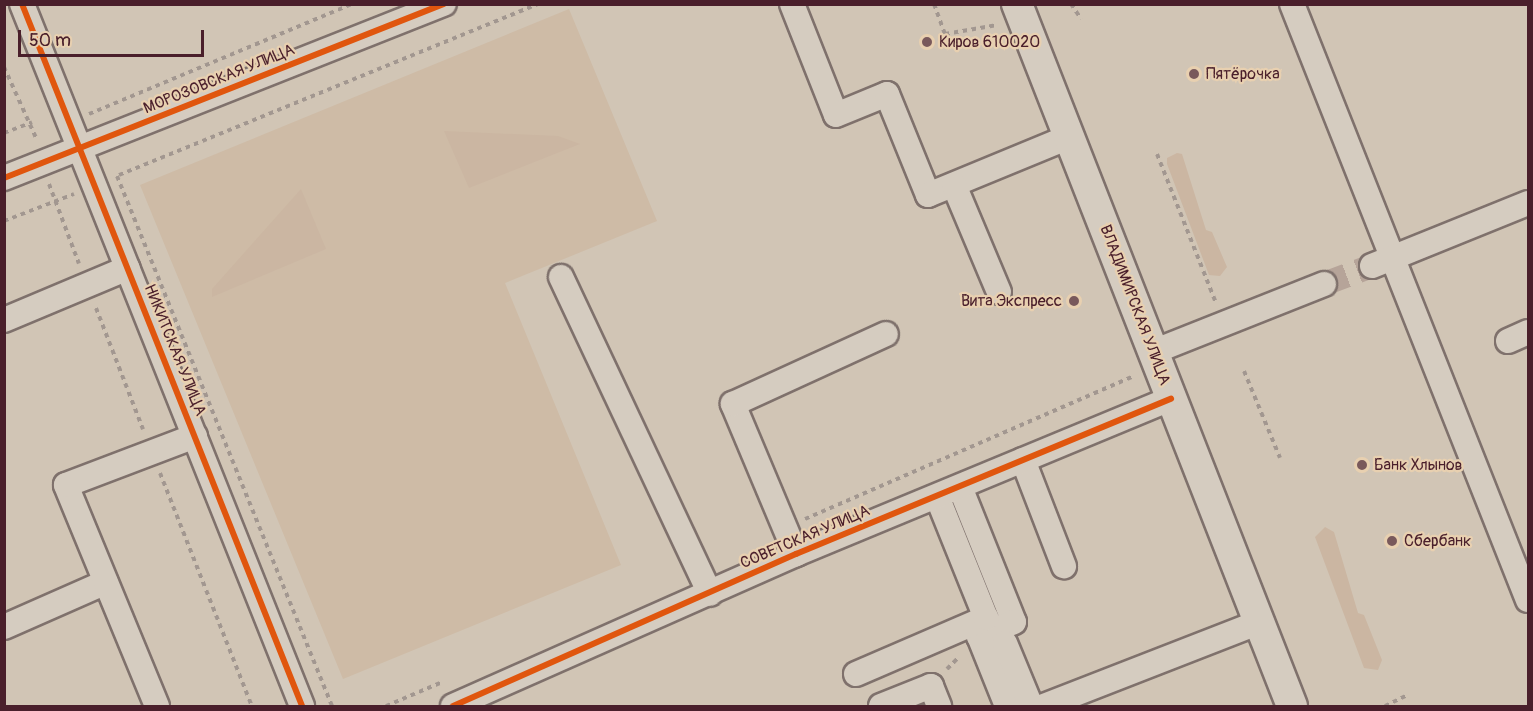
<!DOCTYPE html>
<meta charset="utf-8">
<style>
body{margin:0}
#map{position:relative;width:1533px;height:711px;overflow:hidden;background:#d1c5b5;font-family:Pangolin,sans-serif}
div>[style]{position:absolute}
.built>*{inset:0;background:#cebba6}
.green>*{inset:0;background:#cbb6a2}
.minor-tunnel>*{height:24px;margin-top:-12px;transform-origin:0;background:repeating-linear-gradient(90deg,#b6a499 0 24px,transparent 0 36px)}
.path>*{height:4px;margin-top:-2px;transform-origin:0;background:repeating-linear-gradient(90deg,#a29790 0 4.5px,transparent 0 9px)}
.roads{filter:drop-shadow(2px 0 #7f716c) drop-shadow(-2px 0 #7f716c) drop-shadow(0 2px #7f716c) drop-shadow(0 -2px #7f716c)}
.minor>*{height:24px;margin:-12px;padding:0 12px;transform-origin:12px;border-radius:12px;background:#d5ccc0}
.major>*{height:30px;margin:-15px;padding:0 15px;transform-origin:15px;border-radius:15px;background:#d5ccc0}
.cycleway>*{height:6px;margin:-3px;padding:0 3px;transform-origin:3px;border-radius:3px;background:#e0560e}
.dots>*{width:16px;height:16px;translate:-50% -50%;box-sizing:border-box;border:3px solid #e8d0b0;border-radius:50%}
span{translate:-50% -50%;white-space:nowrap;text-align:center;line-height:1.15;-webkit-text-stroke:4.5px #e8d0b0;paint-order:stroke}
.poi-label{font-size:16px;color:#4a1f2b}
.left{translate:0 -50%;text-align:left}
.right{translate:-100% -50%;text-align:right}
.street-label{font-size:16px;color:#4a1f2b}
.frame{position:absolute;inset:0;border:6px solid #4a1f2b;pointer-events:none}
.scale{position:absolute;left:18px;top:30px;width:186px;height:27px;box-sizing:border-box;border:3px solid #4a1f2b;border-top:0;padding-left:8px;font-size:18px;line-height:21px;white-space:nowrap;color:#4a1f2b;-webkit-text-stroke:4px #e8d0b0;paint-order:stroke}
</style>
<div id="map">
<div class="built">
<div style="clip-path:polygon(569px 9px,657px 221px,505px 283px,621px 565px,343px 679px,140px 185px)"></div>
</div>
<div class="green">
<div style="clip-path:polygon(444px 131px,558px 136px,580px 144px,469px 188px)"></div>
<div style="clip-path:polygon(1177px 153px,1182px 154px,1206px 230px,1212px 232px,1227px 267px,1220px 276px,1209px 275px,1167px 164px,1167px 158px)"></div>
<div style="clip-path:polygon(301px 189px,326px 249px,212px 297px,212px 289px)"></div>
<div style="clip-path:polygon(1325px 527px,1334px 532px,1358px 613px,1364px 615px,1382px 660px,1378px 670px,1364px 668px,1315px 537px)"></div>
</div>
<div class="minor-tunnel">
<div style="left:1324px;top:284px;width:51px;rotate:-20.6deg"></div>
</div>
<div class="path">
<div style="left:934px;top:4px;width:32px;rotate:70deg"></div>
<div style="left:945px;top:34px;width:53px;rotate:-9.8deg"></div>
<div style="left:1071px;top:4px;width:18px;rotate:56deg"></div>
<div style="left:4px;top:67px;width:80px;rotate:65.7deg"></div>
<div style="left:89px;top:114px;width:285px;rotate:-22.7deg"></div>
<div style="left:4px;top:133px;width:30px;rotate:-21deg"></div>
<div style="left:1157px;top:154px;width:160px;rotate:68.4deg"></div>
<div style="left:119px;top:175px;width:452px;rotate:-22.2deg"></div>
<div style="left:117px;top:176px;width:572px;rotate:67.92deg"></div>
<div style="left:49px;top:184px;width:85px;rotate:69.4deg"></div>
<div style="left:4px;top:221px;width:75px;rotate:-21.1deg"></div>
<div style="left:96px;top:308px;width:130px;rotate:68.8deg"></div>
<div style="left:1244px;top:371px;width:94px;rotate:67.5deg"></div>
<div style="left:160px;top:473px;width:251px;rotate:68.5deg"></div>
<div style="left:805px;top:519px;width:359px;rotate:-23.5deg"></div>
<div style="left:947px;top:669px;width:16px;rotate:-45deg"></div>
<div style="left:386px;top:706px;width:59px;rotate:-23.1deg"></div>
<div style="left:1385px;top:706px;width:25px;rotate:-26deg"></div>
</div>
<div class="roads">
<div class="minor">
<div style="left:22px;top:4px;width:756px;rotate:68.25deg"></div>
<div style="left:792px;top:4px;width:119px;rotate:68.4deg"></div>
<div style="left:836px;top:115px;width:55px;rotate:-22.4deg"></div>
<div style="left:887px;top:94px;width:109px;rotate:67.9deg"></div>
<div style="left:928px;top:195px;width:152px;rotate:-22.4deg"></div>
<div style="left:1292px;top:4px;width:641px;rotate:68.4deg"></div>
<div style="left:4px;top:178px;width:473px;rotate:-21.6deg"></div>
<div style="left:954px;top:185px;width:116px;rotate:67.2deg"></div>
<div style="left:1372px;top:266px;width:168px;rotate:-22deg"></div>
<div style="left:561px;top:277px;width:350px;rotate:64.8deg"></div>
<div style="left:4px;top:320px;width:134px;rotate:-22.8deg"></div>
<div style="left:1508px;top:341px;width:22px;rotate:-24deg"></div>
<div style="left:1153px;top:352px;width:184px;rotate:-21.7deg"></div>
<div style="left:1023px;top:460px;width:114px;rotate:68.9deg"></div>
<div style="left:960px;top:487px;width:145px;rotate:68.2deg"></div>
<div style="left:1014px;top:622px;width:38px;rotate:158deg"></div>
<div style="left:979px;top:636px;width:75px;rotate:68.2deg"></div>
<div style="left:796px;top:554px;width:163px;rotate:-112.8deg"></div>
<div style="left:733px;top:404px;width:168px;rotate:-24.6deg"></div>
<div style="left:4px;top:627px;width:111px;rotate:-23.8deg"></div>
<div style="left:1005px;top:643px;width:68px;rotate:67.6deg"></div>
<div style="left:856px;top:674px;width:142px;rotate:-23.3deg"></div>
<div style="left:986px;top:618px;width:131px;rotate:-111.9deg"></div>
<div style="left:157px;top:706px;width:239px;rotate:-112.4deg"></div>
<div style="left:66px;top:485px;width:138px;rotate:-20.8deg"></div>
<div style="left:453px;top:706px;width:375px;rotate:-23.9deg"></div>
<div style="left:796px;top:554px;width:406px;rotate:-22.5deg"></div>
<div style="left:881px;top:706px;width:54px;rotate:-21.8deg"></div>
<div style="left:931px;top:686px;width:22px;rotate:68deg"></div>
<div style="left:1044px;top:706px;width:231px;rotate:-21.3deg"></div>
</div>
<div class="major">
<div style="left:1017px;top:4px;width:754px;rotate:68.61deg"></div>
</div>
</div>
<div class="cycleway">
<div style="left:22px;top:4px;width:756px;rotate:68.25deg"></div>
<div style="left:4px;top:178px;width:473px;rotate:-21.6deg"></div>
<div style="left:453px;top:706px;width:375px;rotate:-23.9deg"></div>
<div style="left:796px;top:554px;width:406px;rotate:-22.5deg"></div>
</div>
<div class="dots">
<div style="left:927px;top:42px;background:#79595b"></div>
<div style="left:1194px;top:74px;background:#79595b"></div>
<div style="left:1074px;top:301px;background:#79595b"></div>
<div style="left:1362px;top:465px;background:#79595b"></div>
<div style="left:1392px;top:541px;background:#79595b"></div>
</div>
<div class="poi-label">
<span class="left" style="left:939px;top:42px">Киров 610020</span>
<span class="left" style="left:1206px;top:74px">Пятёрочка</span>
<span class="right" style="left:1062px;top:301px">Вита Экспресс</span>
<span class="left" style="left:1374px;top:465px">Банк Хлынов</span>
<span class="left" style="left:1404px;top:541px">Сбербанк</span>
</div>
<div class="street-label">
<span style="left:219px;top:79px;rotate:-22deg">МОРОЗОВСКАЯ УЛИЦА</span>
<span style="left:1135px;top:305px;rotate:69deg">ВЛАДИМИРСКАЯ УЛИЦА</span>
<span style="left:175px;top:350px;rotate:68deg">НИКИТСКАЯ УЛИЦА</span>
<span style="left:805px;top:537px;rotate:-23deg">СОВЕТСКАЯ УЛИЦА</span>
</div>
<div class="frame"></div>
<div class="scale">50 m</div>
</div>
